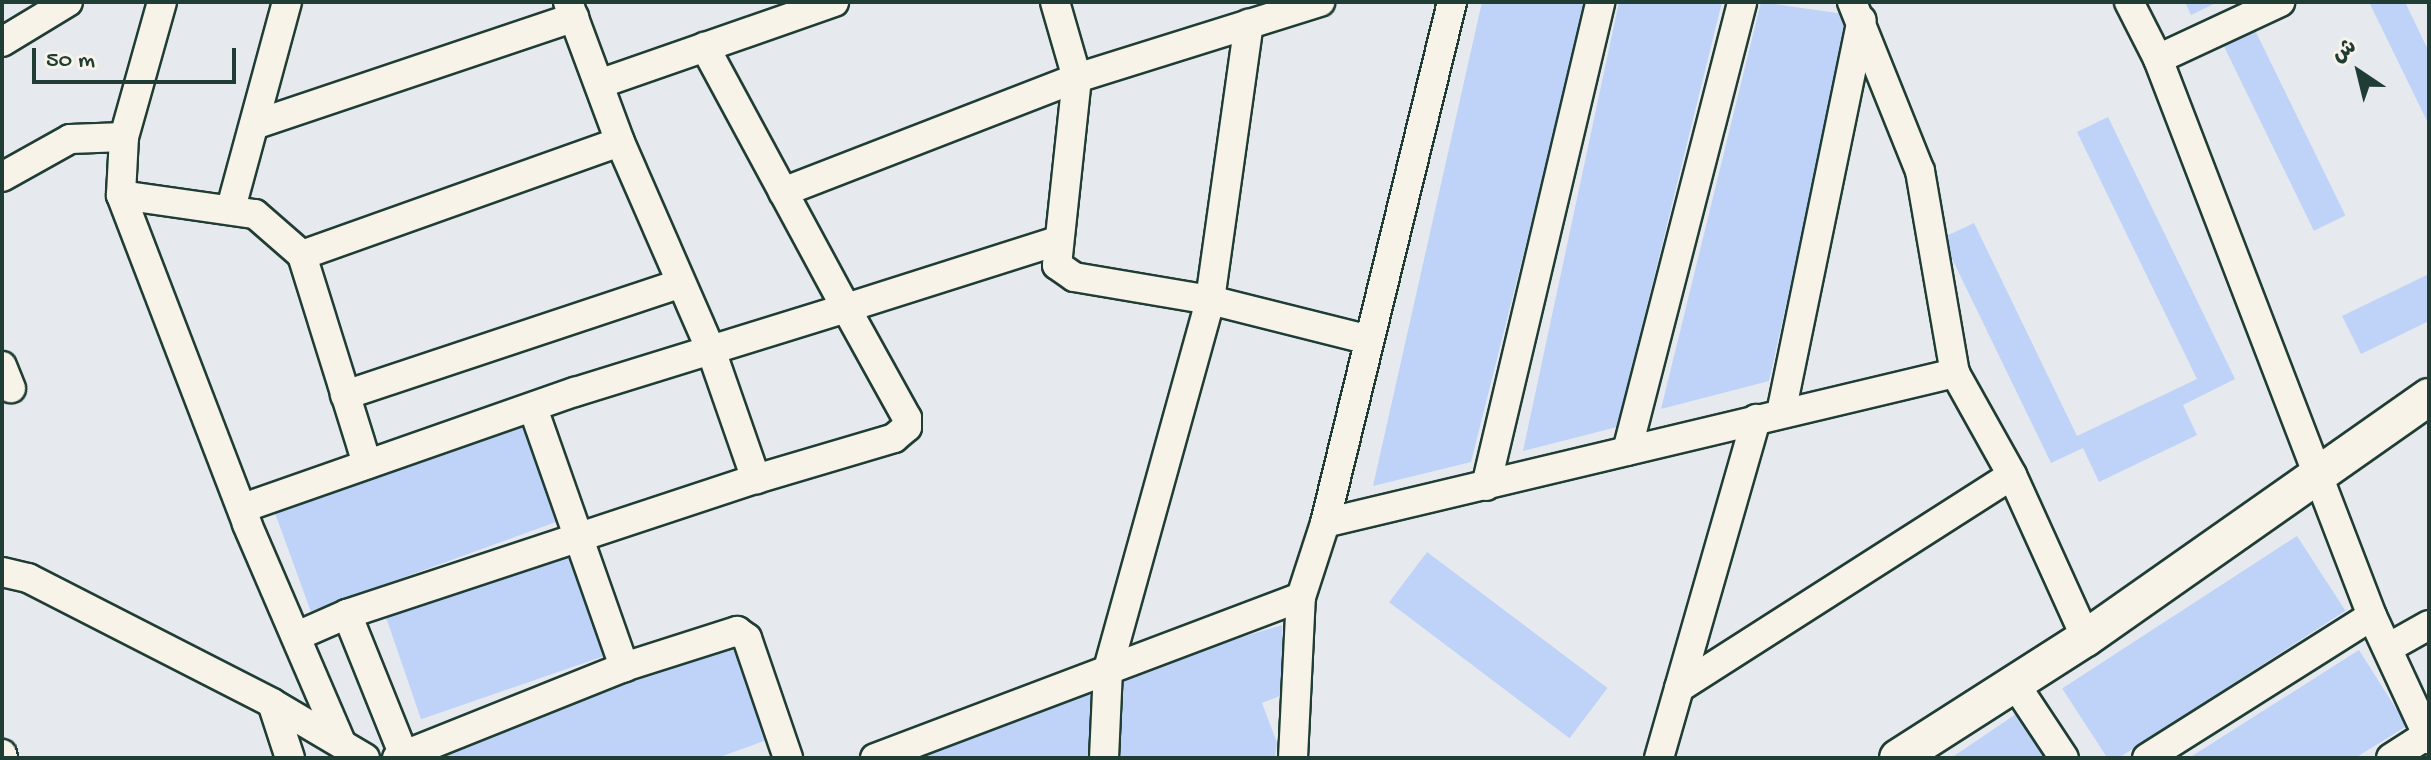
<!DOCTYPE html>
<meta charset="utf-8">
<style>
body{margin:0}
#map{position:relative;width:2431px;height:760px;overflow:hidden;background:#e6e9ed;font-family:"Gochi Hand","Playpen Sans Arabic",sans-serif}
div>[style]{position:absolute}
.building>*{inset:0;background:#bfd3f8;transform-origin:0 0}
.roads{filter:drop-shadow(2px 0 #1f3d34) drop-shadow(-2px 0 #1f3d34) drop-shadow(0 2px #1f3d34) drop-shadow(0 -2px #1f3d34)}
.minor>*{height:28px;margin:-14px;padding:0 14px;transform-origin:14px;border-radius:14px;background:#f7f3e8}
.major>*{height:36px;margin:-18px;padding:0 18px;transform-origin:18px;border-radius:18px;background:#f7f3e8}
span{translate:-50% -50%;white-space:nowrap;text-align:center;line-height:1.15;-webkit-text-stroke:6px #f7f3e8;paint-order:stroke}
.frame{position:absolute;inset:0;border:4px solid #1f3d34;pointer-events:none}
.north{position:absolute;left:2319px;top:32px;width:80px;height:80px;-webkit-text-stroke:6px #f7f3e8;paint-order:stroke;rotate:325deg;font-size:22px;font-weight:700;line-height:32px;text-align:center;color:#1f3d34}
.north::after{content:'';display:block;margin:auto;width:28px;height:36px;background:#1f3d34;clip-path:polygon(50% 0,100% 100%,50% 72%,0 100%)}
.scale{position:absolute;left:32px;top:48px;width:204px;height:36px;box-sizing:border-box;border:4px solid #1f3d34;border-top:0;padding-left:10px;font-size:24px;line-height:28px;white-space:nowrap;color:#1f3d34;-webkit-text-stroke:6px #f7f3e8;paint-order:stroke}
</style>
<div id="map">
<div class="building">
<div style="clip-path:polygon(1482px 2px,1587px 2px,1471px 462px,1373px 486px)"></div>
<div style="clip-path:polygon(1619px 2px,1722px 2px,1617px 427px,1523px 451px)"></div>
<div style="clip-path:polygon(1761px 2px,1851px 15px,1769px 381px,1661px 409px)"></div>
<div style="clip-path:polygon(2185px 2px,2218px 2px,2191px 15px)"></div>
<div style="clip-path:polygon(2369px 2px,2405px 2px,2429px 52px,2429px 125px)"></div>
<div style="left:2252px;top:24px;width:213px;height:35px;rotate:64deg"></div>
<div style="clip-path:polygon(2108px 117px,2235px 379px,2183px 405px,2197px 435px,2099px 482px,2083px 448px,2051px 463px,1942px 238px,1974px 223px,2077px 436px,2197px 379px,2077px 132px)"></div>
<div style="clip-path:polygon(2429px 274px,2429px 321px,2361px 354px,2342px 316px)"></div>
<div style="left:532px;top:418px;width:106px;height:274px;rotate:70deg"></div>
<div style="left:2297px;top:536px;width:89px;height:280px;rotate:57deg"></div>
<div style="left:575px;top:552px;width:108px;height:200px;rotate:71deg"></div>
<div style="left:1427px;top:552px;width:226px;height:63px;rotate:37deg"></div>
<div style="clip-path:polygon(1282px 625px,1285px 694px,1262px 703px,1277px 743px,1275px 758px,1117px 758px,1120px 675px)"></div>
<div style="clip-path:polygon(742px 638px,778px 736px,717px 758px,434px 758px,432px 752px)"></div>
<div style="clip-path:polygon(2359px 650px,2407px 726px,2355px 758px,2189px 758px)"></div>
<div style="clip-path:polygon(1099px 681px,1094px 758px,917px 758px,912px 745px)"></div>
<div style="clip-path:polygon(2016px 714px,2046px 758px,1951px 758px)"></div>
</div>
<div class="roads">
<div class="minor">
<div style="left:162px;top:2px;width:140px;rotate:105.7deg"></div>
<div style="left:124px;top:137px;width:58px;rotate:93deg"></div>
<div style="left:121px;top:195px;width:352px;rotate:69deg"></div>
<div style="left:247px;top:524px;width:237px;rotate:66.7deg"></div>
<div style="left:568px;top:2px;width:149px;rotate:69.6deg"></div>
<div style="left:620px;top:142px;width:227px;rotate:66.4deg"></div>
<div style="left:711px;top:350px;width:137px;rotate:70.8deg"></div>
<div style="left:1055px;top:2px;width:79px;rotate:73.9deg"></div>
<div style="left:1077px;top:78px;width:188px;rotate:96.1deg"></div>
<div style="left:1057px;top:265px;width:21px;rotate:35deg"></div>
<div style="left:1074px;top:277px;width:138px;rotate:9.6deg"></div>
<div style="left:1210px;top:300px;width:164px;rotate:14.1deg"></div>
<div style="left:1852px;top:2px;width:182px;rotate:68.1deg"></div>
<div style="left:1920px;top:171px;width:205px;rotate:80.2deg"></div>
<div style="left:1955px;top:373px;width:117px;rotate:60.8deg"></div>
<div style="left:2012px;top:475px;width:179px;rotate:65.6deg"></div>
<div style="left:2129px;top:2px;width:64px;rotate:63deg"></div>
<div style="left:2158px;top:59px;width:597px;rotate:68.98deg"></div>
<div style="left:2372px;top:616px;width:136px;rotate:65.1deg"></div>
<div style="left:2px;top:42px;width:77px;rotate:-31.2deg"></div>
<div style="left:2158px;top:59px;width:135px;rotate:-25deg"></div>
<div style="left:599px;top:84px;width:249px;rotate:-19.2deg"></div>
<div style="left:254px;top:125px;width:338px;rotate:-18.6deg"></div>
<div style="left:2px;top:177px;width:78px;rotate:-29.2deg"></div>
<div style="left:70px;top:139px;width:54px;rotate:-2.1deg"></div>
<div style="left:783px;top:192px;width:315px;rotate:-21.2deg"></div>
<div style="left:1077px;top:78px;width:255px;rotate:-17.4deg"></div>
<div style="left:121px;top:195px;width:135px;rotate:8.1deg"></div>
<div style="left:255px;top:214px;width:62px;rotate:41.1deg"></div>
<div style="left:302px;top:255px;width:219px;rotate:72.7deg"></div>
<div style="left:231px;top:208px;width:213px;rotate:-74.8deg"></div>
<div style="left:302px;top:255px;width:337px;rotate:-19.6deg"></div>
<div style="left:2px;top:366px;width:24px;rotate:68deg"></div>
<div style="left:345px;top:395px;width:352px;rotate:-18.4deg"></div>
<div style="left:533px;top:408px;width:275px;rotate:70.6deg"></div>
<div style="left:1781px;top:413px;width:401px;rotate:-78.4deg"></div>
<div style="left:1627px;top:451px;width:463px;rotate:-75.6deg"></div>
<div style="left:1486px;top:486px;width:497px;rotate:-76.7deg"></div>
<div style="left:243px;top:508px;width:352px;rotate:-19.3deg"></div>
<div style="left:575px;top:392px;width:284px;rotate:-17.2deg"></div>
<div style="left:846px;top:308px;width:297px;rotate:-118.4deg"></div>
<div style="left:1325px;top:523px;width:648px;rotate:-13.39deg"></div>
<div style="left:2px;top:572px;width:27px;rotate:13deg"></div>
<div style="left:28px;top:578px;width:274px;rotate:27.1deg"></div>
<div style="left:272px;top:703px;width:108px;rotate:30.6deg"></div>
<div style="left:347px;top:614px;width:155px;rotate:68.1deg"></div>
<div style="left:297px;top:636px;width:55px;rotate:-23.7deg"></div>
<div style="left:347px;top:614px;width:431px;rotate:-18.3deg"></div>
<div style="left:756px;top:479px;width:144px;rotate:-16.5deg"></div>
<div style="left:894px;top:438px;width:17px;rotate:-40deg"></div>
<div style="left:907px;top:427px;width:9px;rotate:-90deg"></div>
<div style="left:907px;top:418px;width:126px;rotate:-119deg"></div>
<div style="left:846px;top:308px;width:221px;rotate:-17.6deg"></div>
<div style="left:2388px;top:648px;width:47px;rotate:-29.3deg"></div>
<div style="left:2013px;top:681px;width:92px;rotate:56.5deg"></div>
<div style="left:1679px;top:688px;width:395px;rotate:-32.6deg"></div>
<div style="left:272px;top:703px;width:58px;rotate:71.9deg"></div>
<div style="left:2px;top:754px;width:4px;rotate:76deg"></div>
<div style="left:397px;top:758px;width:245px;rotate:-21.8deg"></div>
<div style="left:624px;top:667px;width:119px;rotate:-17.7deg"></div>
<div style="left:737px;top:631px;width:12px;rotate:35deg"></div>
<div style="left:747px;top:638px;width:127px;rotate:71.1deg"></div>
<div style="left:875px;top:758px;width:455px;rotate:-20.7deg"></div>
<div style="left:1104px;top:758px;width:89px;rotate:-87.4deg"></div>
<div style="left:1108px;top:669px;width:383px;rotate:-74.5deg"></div>
<div style="left:1210px;top:300px;width:279px;rotate:-82deg"></div>
<div style="left:1293px;top:758px;width:161px;rotate:-87.2deg"></div>
<div style="left:1301px;top:597px;width:78px;rotate:-72deg"></div>
<div style="left:1325px;top:523px;width:536px;rotate:-76.3deg"></div>
<div style="left:1659px;top:758px;width:353px;rotate:-74deg"></div>
<div style="left:2147px;top:758px;width:266px;rotate:-32.3deg"></div>
<div style="left:2391px;top:758px;width:43px;rotate:-32.6deg"></div>
</div>
<div class="major">
<div style="left:1898px;top:758px;width:223px;rotate:-32.6deg"></div>
<div style="left:2086px;top:638px;width:419px;rotate:-35.1deg"></div>
</div>
</div>
<div class="frame"></div>
<div class="north">ش</div>
<div class="scale">50 m</div>
</div>
